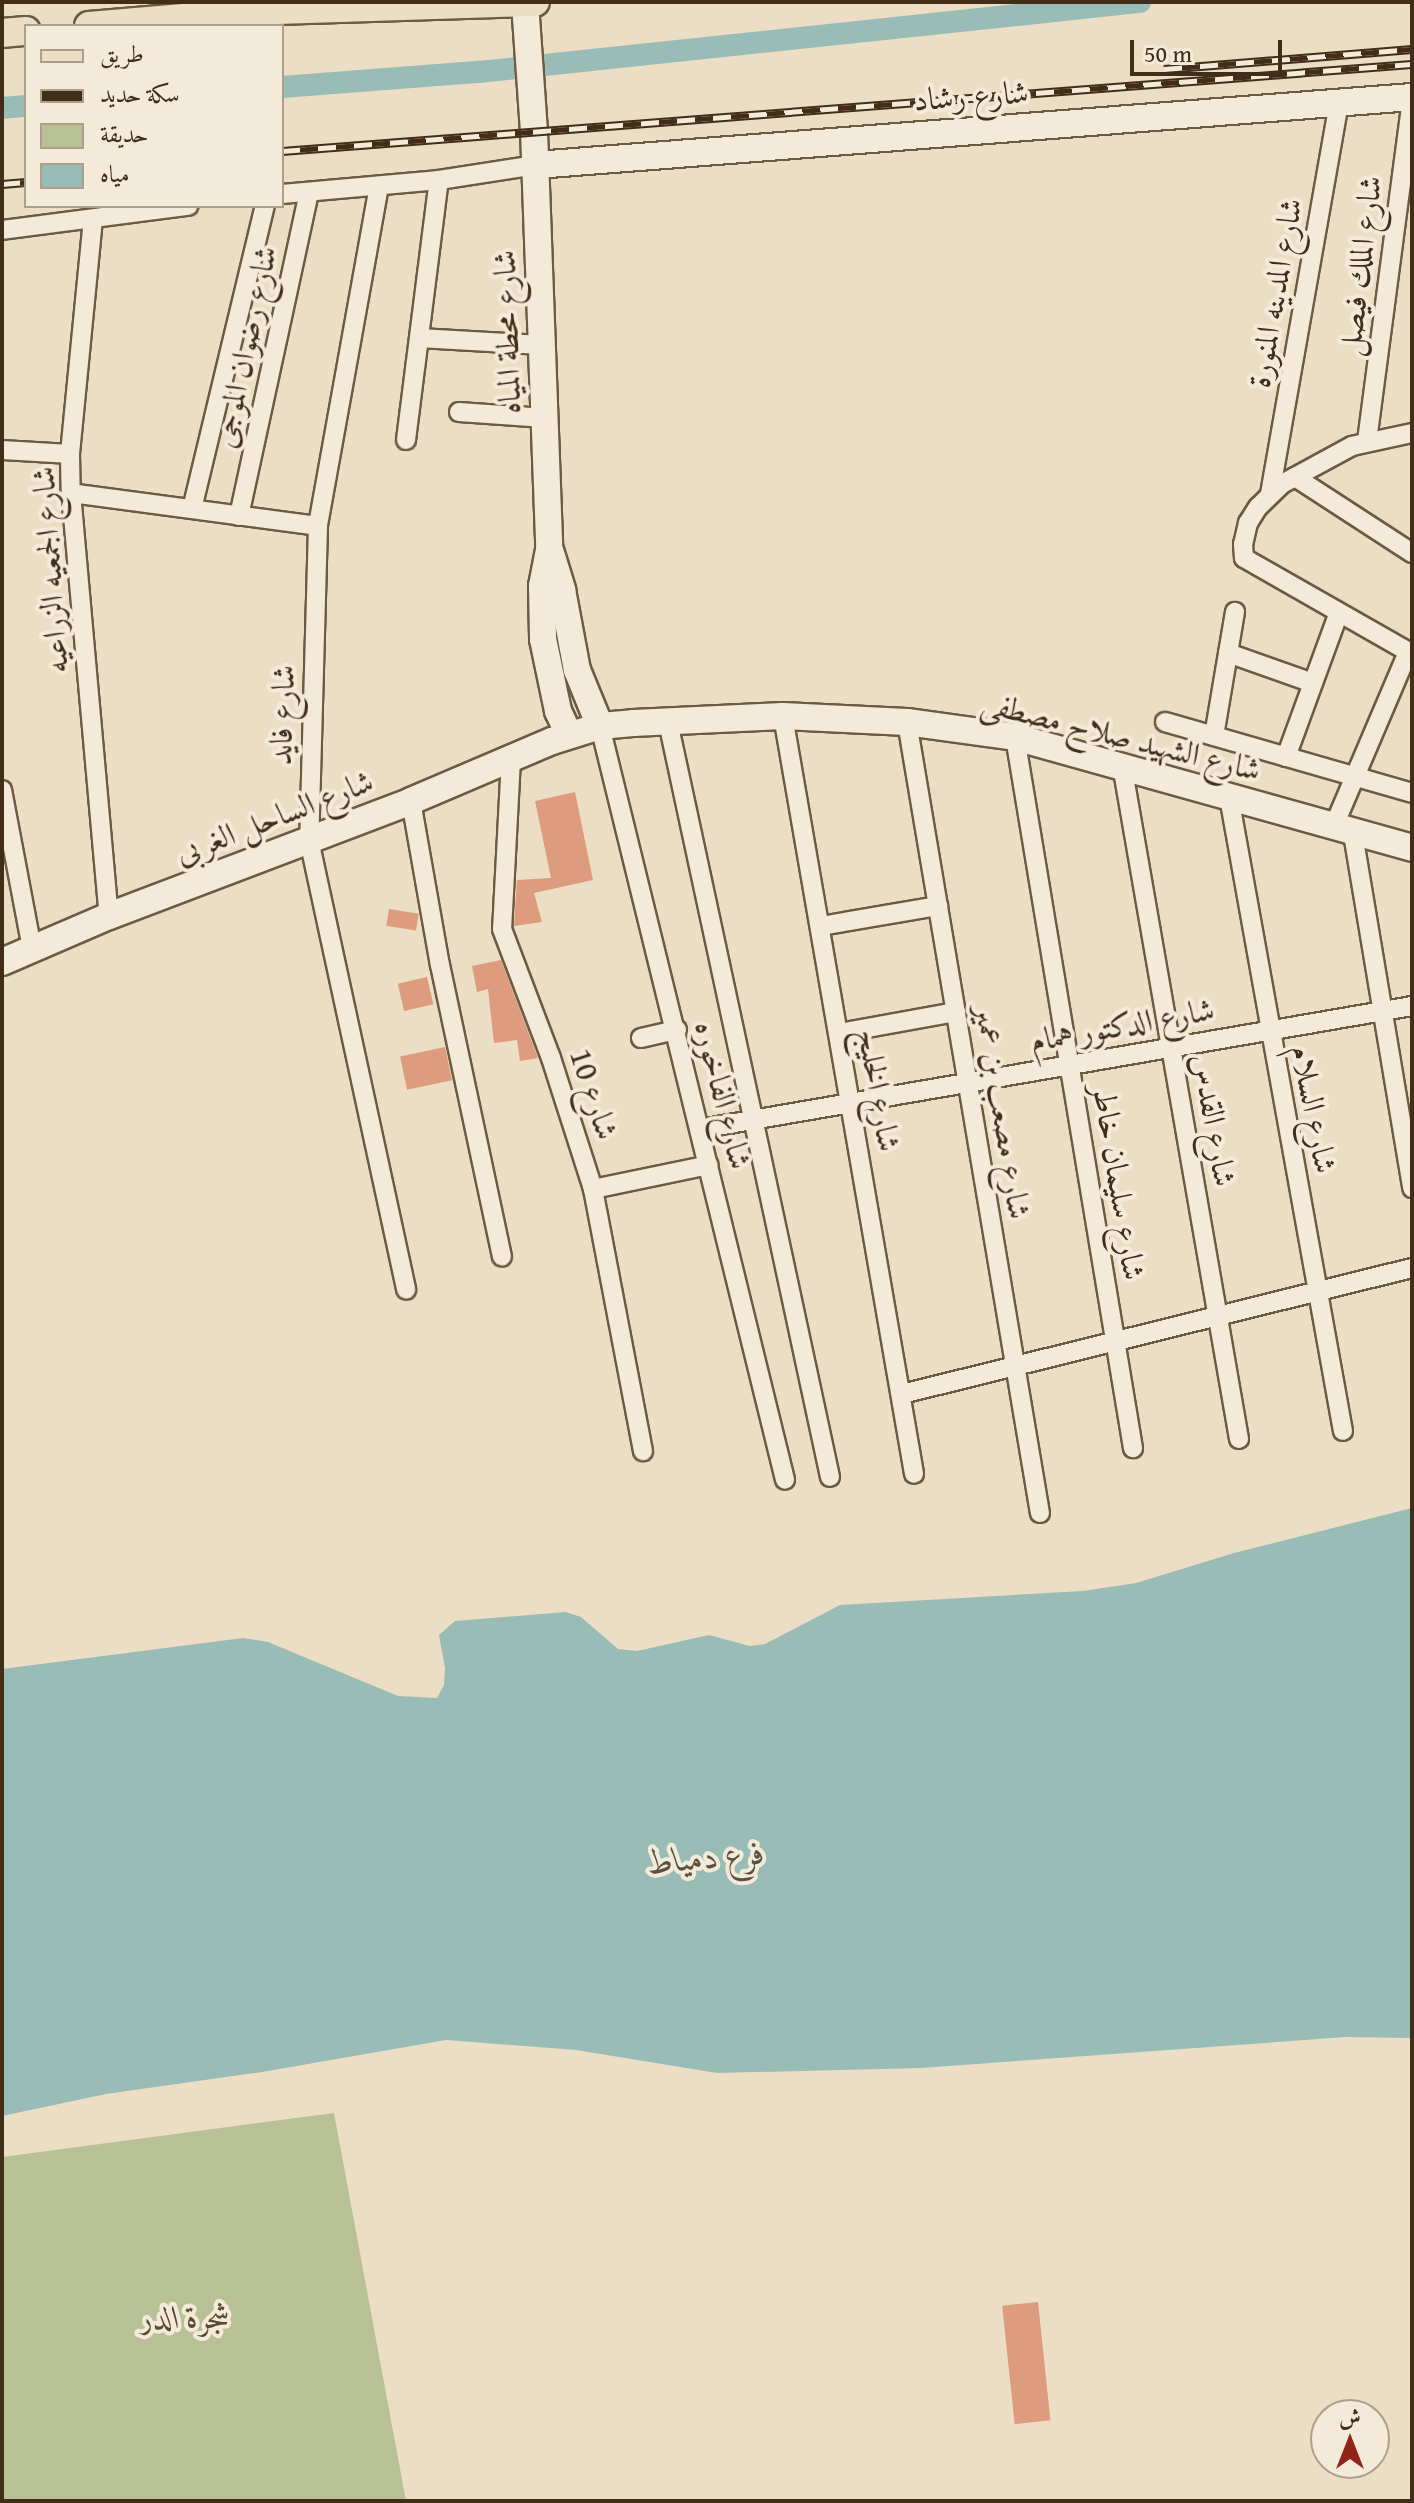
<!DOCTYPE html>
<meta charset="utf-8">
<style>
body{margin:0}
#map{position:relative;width:1414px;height:2503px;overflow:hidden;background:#ecdec5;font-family:"Gentium Book Plus",Amiri,serif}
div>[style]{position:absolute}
.green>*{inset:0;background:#b8c195}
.water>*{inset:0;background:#99bcb7}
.canal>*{height:22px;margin:-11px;padding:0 11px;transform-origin:11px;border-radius:11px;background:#99bcb7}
.building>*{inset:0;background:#dc9c7d;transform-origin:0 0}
.roads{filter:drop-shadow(2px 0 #6c5a43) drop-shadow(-2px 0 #6c5a43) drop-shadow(0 2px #6c5a43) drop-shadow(0 -2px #6c5a43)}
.street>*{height:18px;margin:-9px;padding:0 9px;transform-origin:9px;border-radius:9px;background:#f3ead9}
.secondary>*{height:26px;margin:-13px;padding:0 13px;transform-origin:13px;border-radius:13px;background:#f3ead9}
.primary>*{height:28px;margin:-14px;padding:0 14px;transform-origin:14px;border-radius:14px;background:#ecdec5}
.rail>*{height:9px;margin-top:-4.5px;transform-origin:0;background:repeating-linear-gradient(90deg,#f3ead9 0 18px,#422e18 0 36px);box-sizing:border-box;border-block:2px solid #422e18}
span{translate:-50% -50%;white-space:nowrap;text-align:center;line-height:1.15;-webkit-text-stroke:8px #f3ead9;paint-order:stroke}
.street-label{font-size:32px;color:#422e18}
.park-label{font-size:32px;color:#5a4b31;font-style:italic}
.water-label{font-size:34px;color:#585240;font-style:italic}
.frame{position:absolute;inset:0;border:4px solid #422e18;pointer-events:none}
.legend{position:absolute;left:24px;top:24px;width:260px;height:184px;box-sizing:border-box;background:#f3ead9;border:2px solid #ac9f8c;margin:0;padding:10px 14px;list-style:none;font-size:24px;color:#422e18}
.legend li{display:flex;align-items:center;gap:16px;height:40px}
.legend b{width:40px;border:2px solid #ac9f8c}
.north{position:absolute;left:1310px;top:2399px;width:80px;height:80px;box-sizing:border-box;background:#f3ead9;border:2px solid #ac9f8c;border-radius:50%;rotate:0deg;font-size:22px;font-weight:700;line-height:32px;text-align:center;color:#422e18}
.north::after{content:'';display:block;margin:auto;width:28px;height:36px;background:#8f2418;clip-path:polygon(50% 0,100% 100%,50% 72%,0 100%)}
.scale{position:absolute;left:1130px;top:40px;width:152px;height:36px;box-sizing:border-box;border:4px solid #422e18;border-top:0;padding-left:10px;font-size:24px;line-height:28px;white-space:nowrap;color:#422e18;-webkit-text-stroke:6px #f3ead9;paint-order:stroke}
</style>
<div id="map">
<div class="green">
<div style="clip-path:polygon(334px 2113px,406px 2501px,2px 2501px,2px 2157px)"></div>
</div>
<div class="water">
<div style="clip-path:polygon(1412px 1508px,1412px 2038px,1346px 2037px,921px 2068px,717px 2073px,576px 2050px,446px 2040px,262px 2072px,106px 2094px,2px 2116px,2px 1669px,243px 1638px,268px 1642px,398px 1696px,437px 1698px,444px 1685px,445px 1668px,439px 1635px,455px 1621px,566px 1612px,581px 1617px,618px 1649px,637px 1651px,709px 1635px,750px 1646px,765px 1644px,840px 1605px,1083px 1591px,1136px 1583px,1234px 1553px)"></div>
</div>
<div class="canal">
<div style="left:282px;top:87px;width:198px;rotate:-4.4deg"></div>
<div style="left:479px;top:72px;width:665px;rotate:-6.05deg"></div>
<div style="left:2px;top:108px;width:24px;rotate:-5deg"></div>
</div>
<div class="building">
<div style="clip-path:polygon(575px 792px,593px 880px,534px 893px,542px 922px,514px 926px,517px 880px,551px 878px,535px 801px)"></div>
<div style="left:389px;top:909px;width:30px;height:17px;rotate:9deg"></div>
<div style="clip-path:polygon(501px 960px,538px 1058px,520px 1061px,517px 1040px,494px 1043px,488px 989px,477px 992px,472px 966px)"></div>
<div style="left:427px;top:977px;width:28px;height:30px;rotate:77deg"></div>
<div style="left:445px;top:1047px;width:34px;height:46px;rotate:78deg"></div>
<div style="left:1038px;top:2302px;width:119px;height:36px;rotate:84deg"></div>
</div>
<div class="roads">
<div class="street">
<div style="left:379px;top:186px;width:345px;rotate:100.2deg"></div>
<div style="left:318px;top:526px;width:314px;rotate:91.6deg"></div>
<div style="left:309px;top:840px;width:460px;rotate:77.8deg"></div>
<div style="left:282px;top:194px;width:158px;rotate:-5.1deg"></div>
<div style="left:439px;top:180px;width:98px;rotate:-8.8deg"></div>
<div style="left:93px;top:219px;width:236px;rotate:95.6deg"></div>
<div style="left:70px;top:454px;width:39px;rotate:89deg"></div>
<div style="left:71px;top:493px;width:425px;rotate:84.9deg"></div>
<div style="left:2px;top:230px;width:188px;rotate:-7.4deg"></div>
<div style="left:419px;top:338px;width:123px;rotate:3.3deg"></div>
<div style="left:459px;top:412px;width:86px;rotate:4deg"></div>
<div style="left:1412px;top:433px;width:61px;rotate:167.8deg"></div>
<div style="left:1352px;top:446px;width:80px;rotate:151.5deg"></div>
<div style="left:1282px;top:484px;width:33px;rotate:136deg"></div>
<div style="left:1258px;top:507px;width:19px;rotate:122deg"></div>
<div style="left:1248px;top:523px;width:22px;rotate:103deg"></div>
<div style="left:1243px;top:544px;width:14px;rotate:86deg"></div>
<div style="left:1244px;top:558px;width:193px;rotate:29.7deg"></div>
<div style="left:406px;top:440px;width:262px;rotate:-82.8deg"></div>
<div style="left:1367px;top:441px;width:346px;rotate:-82.5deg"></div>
<div style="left:2px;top:450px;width:68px;rotate:3.4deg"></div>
<div style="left:1295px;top:477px;width:140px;rotate:33deg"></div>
<div style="left:71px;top:493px;width:249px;rotate:7.6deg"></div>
<div style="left:1270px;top:494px;width:398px;rotate:-80deg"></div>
<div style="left:192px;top:509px;width:312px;rotate:-76.5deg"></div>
<div style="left:239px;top:516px;width:331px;rotate:-77.8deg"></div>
<div style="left:1228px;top:653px;width:90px;rotate:19.4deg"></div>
<div style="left:783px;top:716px;width:769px;rotate:80.19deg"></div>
<div style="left:668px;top:722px;width:772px;rotate:77.89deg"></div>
<div style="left:907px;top:722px;width:802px;rotate:80.46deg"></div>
<div style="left:1165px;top:722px;width:257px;rotate:16deg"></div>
<div style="left:600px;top:726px;width:776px;rotate:76.21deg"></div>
<div style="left:1214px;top:736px;width:126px;rotate:-80.4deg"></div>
<div style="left:1015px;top:737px;width:721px;rotate:80.58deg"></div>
<div style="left:1286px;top:757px;width:154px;rotate:-69.9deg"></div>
<div style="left:511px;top:759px;width:170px;rotate:93deg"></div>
<div style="left:502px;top:929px;width:138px;rotate:69.2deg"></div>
<div style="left:551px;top:1058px;width:138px;rotate:72.2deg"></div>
<div style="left:593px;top:1189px;width:267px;rotate:79.2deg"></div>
<div style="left:1122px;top:765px;width:684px;rotate:80.15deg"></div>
<div style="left:2px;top:790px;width:162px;rotate:79.3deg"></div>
<div style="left:1229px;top:797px;width:644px;rotate:79.81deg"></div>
<div style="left:411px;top:801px;width:167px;rotate:80deg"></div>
<div style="left:440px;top:965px;width:298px;rotate:78deg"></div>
<div style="left:1333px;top:828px;width:191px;rotate:-66.9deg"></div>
<div style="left:1353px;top:834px;width:359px;rotate:80.5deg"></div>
<div style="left:821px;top:926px;width:119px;rotate:-9.7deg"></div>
<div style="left:839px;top:1033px;width:119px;rotate:-10.2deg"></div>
<div style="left:641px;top:1038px;width:37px;rotate:-13deg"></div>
<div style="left:700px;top:1129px;width:723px;rotate:-9.8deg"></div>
<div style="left:593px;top:1189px;width:118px;rotate:-11.7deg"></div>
<div style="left:902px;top:1394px;width:525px;rotate:-13.88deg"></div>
</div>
<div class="secondary">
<div style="left:525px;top:3px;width:128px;rotate:86deg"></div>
<div style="left:534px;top:131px;width:419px;rotate:87.9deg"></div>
<div style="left:549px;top:550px;width:37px;rotate:101deg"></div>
<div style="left:542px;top:586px;width:53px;rotate:88.9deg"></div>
<div style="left:543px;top:639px;width:74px;rotate:78.2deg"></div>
<div style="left:558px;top:711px;width:26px;rotate:65deg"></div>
<div style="left:536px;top:165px;width:879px;rotate:-4.44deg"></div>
<div style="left:551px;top:553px;width:39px;rotate:73deg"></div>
<div style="left:562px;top:590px;width:81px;rotate:79.4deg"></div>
<div style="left:577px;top:670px;width:61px;rotate:67.7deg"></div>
<div style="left:2px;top:962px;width:116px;rotate:-23.3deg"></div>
<div style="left:109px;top:916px;width:323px;rotate:-20.8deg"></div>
<div style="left:411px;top:801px;width:153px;rotate:-23.1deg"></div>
<div style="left:552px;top:741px;width:50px;rotate:-17.4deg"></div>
<div style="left:600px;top:726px;width:33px;rotate:-5deg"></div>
<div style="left:633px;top:723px;width:150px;rotate:-2.7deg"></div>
<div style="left:783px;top:716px;width:124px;rotate:2.8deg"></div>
<div style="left:907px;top:722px;width:109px;rotate:7.9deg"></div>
<div style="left:1015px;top:737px;width:412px;rotate:15.6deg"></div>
</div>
<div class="primary">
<div style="left:89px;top:26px;width:189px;rotate:-4.9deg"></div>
<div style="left:277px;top:10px;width:258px;rotate:-1.8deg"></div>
<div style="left:2px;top:33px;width:24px;rotate:-5deg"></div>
</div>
</div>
<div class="rail">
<div style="left:1164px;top:69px;width:249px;rotate:-4.6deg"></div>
<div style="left:282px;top:151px;width:1133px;rotate:-4.4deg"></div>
<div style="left:2px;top:184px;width:24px;rotate:-5deg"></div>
</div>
<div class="street-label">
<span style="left:971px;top:96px;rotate:-4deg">شارع رشاد</span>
<span style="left:1360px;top:266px;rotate:-83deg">شارع الملك فيصل</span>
<span style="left:1275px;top:293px;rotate:-80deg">شارع المدينه المنورة</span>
<span style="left:507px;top:332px;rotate:-92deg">شارع محطة المياه</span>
<span style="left:245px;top:347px;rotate:-78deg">شارع رضوان الموجى</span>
<span style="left:50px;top:570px;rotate:-94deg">شارع الجمعيه الزراعيه</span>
<span style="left:282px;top:715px;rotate:-88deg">شارع فايد</span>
<span style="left:1121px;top:736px;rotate:14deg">شارع الشهيد صلاح مصطفى</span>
<span style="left:274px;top:817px;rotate:-21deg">شارع الساحل الغربى</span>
<span style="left:1122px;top:1025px;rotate:-10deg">شارع الدكتور همام</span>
<span style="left:879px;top:1090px;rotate:80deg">شارع الخليج</span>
<span style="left:594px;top:1094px;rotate:72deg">شارع 10</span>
<span style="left:723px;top:1095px;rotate:76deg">شارع الفاخوره</span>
<span style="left:1314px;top:1109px;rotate:79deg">شارع السلام</span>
<span style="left:1003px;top:1112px;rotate:81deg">شارع مصعب بن عمير</span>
<span style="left:1214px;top:1120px;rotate:80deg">شارع القدس</span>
<span style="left:1119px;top:1182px;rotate:81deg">شارع سليمان خاطر</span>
</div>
<div class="park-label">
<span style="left:186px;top:2317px">شجرة الدر</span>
</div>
<div class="water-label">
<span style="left:706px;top:1856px;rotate:-5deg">فرع دمياط</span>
</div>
<div class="frame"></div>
<ul class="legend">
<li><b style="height:10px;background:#ecdec5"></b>طريق</li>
<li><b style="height:10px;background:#422e18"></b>سكة حديد</li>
<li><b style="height:22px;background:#b8c195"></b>حديقة</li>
<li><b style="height:22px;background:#99bcb7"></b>مياه</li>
</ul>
<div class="north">ش</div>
<div class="scale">50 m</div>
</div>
